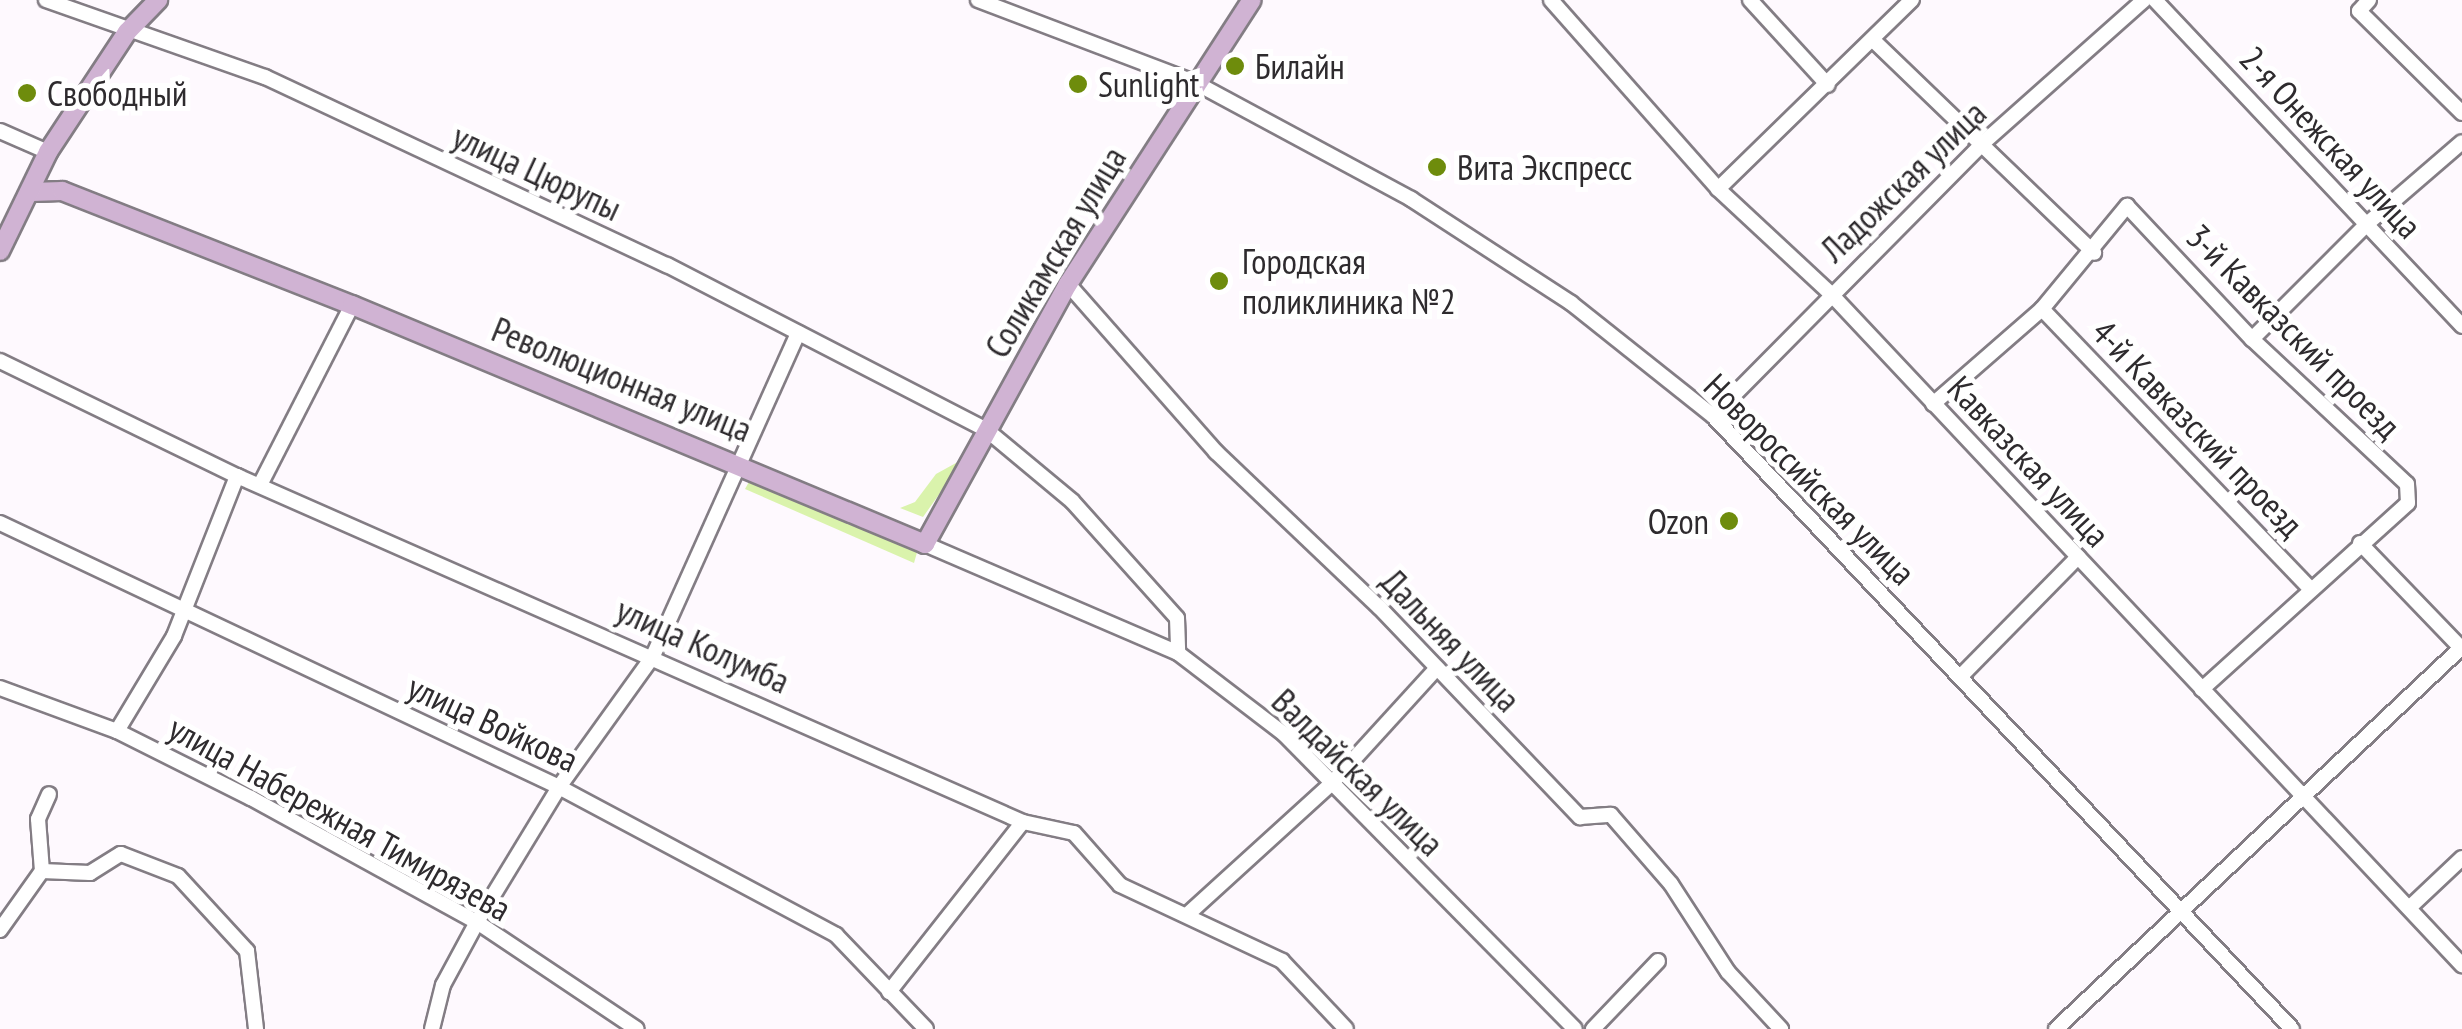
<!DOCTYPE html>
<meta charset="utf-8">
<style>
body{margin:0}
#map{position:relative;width:2462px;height:1029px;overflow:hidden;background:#fef9fe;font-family:"PT Sans Narrow",sans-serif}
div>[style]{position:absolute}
.green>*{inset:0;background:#daf3ac}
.roads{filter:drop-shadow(2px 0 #837d84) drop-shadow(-2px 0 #837d84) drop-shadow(0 2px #837d84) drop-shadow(0 -2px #837d84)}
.minor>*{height:14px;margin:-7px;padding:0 7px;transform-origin:7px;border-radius:7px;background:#fff}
.major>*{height:18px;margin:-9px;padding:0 9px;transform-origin:9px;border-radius:9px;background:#d0b3d3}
.dots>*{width:28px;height:28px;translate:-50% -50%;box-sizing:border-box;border:5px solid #fff;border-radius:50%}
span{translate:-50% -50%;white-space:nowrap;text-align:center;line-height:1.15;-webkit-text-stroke:10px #fff;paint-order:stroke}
.poi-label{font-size:35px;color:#2e2b2e}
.left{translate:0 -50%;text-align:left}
.right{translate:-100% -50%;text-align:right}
.street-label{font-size:35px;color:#2e2b2e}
</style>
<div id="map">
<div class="green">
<div style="clip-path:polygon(965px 458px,923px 517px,900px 508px,915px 502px,936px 474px)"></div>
<div style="clip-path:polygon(750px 480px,918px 549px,914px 563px,745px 489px)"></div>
</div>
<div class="roads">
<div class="minor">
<div style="left:46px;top:0;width:232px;rotate:19.4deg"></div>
<div style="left:265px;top:77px;width:444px;rotate:25.1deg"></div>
<div style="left:667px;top:265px;width:361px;rotate:27.3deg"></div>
<div style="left:988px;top:431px;width:109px;rotate:39.8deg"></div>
<div style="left:1072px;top:501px;width:157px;rotate:48.1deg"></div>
<div style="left:1177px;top:618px;width:35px;rotate:88deg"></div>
<div style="left:1178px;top:653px;width:133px;rotate:37.4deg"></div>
<div style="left:1284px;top:734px;width:414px;rotate:45.4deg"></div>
<div style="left:978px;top:0;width:231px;rotate:20.8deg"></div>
<div style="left:1194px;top:82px;width:247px;rotate:28.3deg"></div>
<div style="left:1411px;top:199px;width:191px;rotate:33deg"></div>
<div style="left:1571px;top:303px;width:181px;rotate:38.5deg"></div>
<div style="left:1713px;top:416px;width:843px;rotate:46.63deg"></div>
<div style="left:1551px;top:0;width:252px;rotate:48.5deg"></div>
<div style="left:1718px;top:189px;width:153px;rotate:42.9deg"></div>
<div style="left:1830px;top:293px;width:923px;rotate:46.76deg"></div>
<div style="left:1750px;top:0;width:115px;rotate:47.5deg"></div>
<div style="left:2155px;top:0;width:448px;rotate:46.7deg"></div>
<div style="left:2369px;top:0;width:15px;rotate:132deg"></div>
<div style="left:2359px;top:11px;width:145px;rotate:44.7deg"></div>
<div style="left:1873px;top:40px;width:307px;rotate:43.9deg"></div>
<div style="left:0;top:131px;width:52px;rotate:23.6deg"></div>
<div style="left:1718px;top:189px;width:271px;rotate:-44.3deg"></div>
<div style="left:1068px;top:284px;width:224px;rotate:48.6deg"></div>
<div style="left:1216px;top:452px;width:225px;rotate:43.6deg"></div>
<div style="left:1379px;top:607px;width:291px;rotate:46.3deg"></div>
<div style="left:1580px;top:817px;width:31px;rotate:-4deg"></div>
<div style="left:1611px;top:815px;width:91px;rotate:49deg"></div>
<div style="left:1671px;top:884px;width:105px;rotate:57.1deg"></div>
<div style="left:1728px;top:972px;width:78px;rotate:47.1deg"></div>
<div style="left:2042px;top:309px;width:387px;rotate:46.2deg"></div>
<div style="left:2252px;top:339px;width:163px;rotate:-45deg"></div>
<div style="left:2367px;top:224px;width:125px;rotate:-40.8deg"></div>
<div style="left:0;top:361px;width:263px;rotate:25.9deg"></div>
<div style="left:237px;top:476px;width:859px;rotate:23.76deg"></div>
<div style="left:1023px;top:822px;width:52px;rotate:12.2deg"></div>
<div style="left:1074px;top:833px;width:69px;rotate:48.5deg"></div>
<div style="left:1120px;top:885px;width:179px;rotate:25.1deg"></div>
<div style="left:1282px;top:961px;width:93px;rotate:46.7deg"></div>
<div style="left:1933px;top:404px;width:145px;rotate:-41.1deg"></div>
<div style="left:2042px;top:309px;width:134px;rotate:-50.5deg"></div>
<div style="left:2127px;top:206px;width:183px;rotate:46.8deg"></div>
<div style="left:2252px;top:339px;width:212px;rotate:43.1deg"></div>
<div style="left:2407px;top:484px;width:19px;rotate:87deg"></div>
<div style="left:2408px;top:503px;width:278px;rotate:137.9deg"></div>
<div style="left:1713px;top:416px;width:385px;rotate:-45.3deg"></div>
<div style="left:1984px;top:142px;width:214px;rotate:-41.6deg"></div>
<div style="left:261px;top:483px;width:200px;rotate:-62.9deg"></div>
<div style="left:0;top:523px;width:618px;rotate:25.28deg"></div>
<div style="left:559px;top:787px;width:314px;rotate:28.1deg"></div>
<div style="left:836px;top:935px;width:130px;rotate:46.2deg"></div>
<div style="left:2360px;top:543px;width:147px;rotate:46.1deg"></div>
<div style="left:925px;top:544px;width:275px;rotate:23.3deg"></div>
<div style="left:1961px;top:676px;width:167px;rotate:-45.5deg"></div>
<div style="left:0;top:688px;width:125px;rotate:20.2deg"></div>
<div style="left:117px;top:731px;width:150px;rotate:26.6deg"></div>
<div style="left:251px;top:798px;width:258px;rotate:28.8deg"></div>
<div style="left:477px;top:922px;width:192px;rotate:33.8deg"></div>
<div style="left:117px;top:731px;width:111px;rotate:-59deg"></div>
<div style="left:174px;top:636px;width:172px;rotate:-68.5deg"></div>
<div style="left:42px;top:871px;width:48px;rotate:2.4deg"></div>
<div style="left:90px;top:873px;width:36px;rotate:-32deg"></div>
<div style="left:121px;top:854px;width:61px;rotate:21.1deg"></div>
<div style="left:178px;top:876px;width:102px;rotate:47.4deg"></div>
<div style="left:247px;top:951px;width:79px;rotate:83.4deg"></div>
<div style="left:2409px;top:908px;width:73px;rotate:-43.3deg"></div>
<div style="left:1188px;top:914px;width:193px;rotate:-42.3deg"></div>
<div style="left:1331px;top:784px;width:157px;rotate:-47.6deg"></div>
<div style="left:0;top:930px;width:72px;rotate:-54.6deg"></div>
<div style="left:42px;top:871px;width:52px;rotate:-94.4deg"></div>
<div style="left:38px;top:819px;width:27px;rotate:-66deg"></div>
<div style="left:889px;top:992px;width:216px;rotate:-51.8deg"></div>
<div style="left:432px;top:1029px;width:45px;rotate:-76deg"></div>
<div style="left:443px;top:985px;width:72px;rotate:-61.6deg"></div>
<div style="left:477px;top:922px;width:158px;rotate:-58.7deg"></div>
<div style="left:559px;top:787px;width:161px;rotate:-54.3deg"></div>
<div style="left:653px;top:656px;width:354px;rotate:-65.8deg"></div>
<div style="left:1593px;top:1029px;width:94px;rotate:-46.3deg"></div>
<div style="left:2056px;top:1029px;width:557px;rotate:-43.26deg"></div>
</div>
<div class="major">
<div style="left:32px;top:192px;width:30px;rotate:-2deg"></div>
<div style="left:62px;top:191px;width:312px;rotate:21.5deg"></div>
<div style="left:352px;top:305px;width:621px;rotate:22.64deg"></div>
<div style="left:925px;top:544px;width:297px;rotate:-61.2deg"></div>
<div style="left:1068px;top:284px;width:338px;rotate:-57.1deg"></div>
<div style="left:0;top:251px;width:110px;rotate:-64.1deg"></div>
<div style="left:48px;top:152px;width:144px;rotate:-56.6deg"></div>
<div style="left:127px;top:32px;width:45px;rotate:-45.9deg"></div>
</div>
</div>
<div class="dots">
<div style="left:1235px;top:66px;background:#6e8c0c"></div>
<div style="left:1078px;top:84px;background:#6e8c0c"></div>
<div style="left:27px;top:93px;background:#6e8c0c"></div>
<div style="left:1437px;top:167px;background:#6e8c0c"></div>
<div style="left:1219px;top:281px;background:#6e8c0c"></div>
<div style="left:1729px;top:521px;background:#6e8c0c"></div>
</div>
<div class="poi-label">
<span class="left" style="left:1255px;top:66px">Билайн</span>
<span class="left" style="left:1098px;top:84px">Sunlight</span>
<span class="left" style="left:47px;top:93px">Свободный</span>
<span class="left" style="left:1457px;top:167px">Вита Экспресс</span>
<span class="left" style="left:1242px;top:281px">Городская<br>поликлиника №2</span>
<span class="right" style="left:1709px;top:521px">Ozon</span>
</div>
<div class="street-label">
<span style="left:2331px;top:142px;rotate:47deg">2-я Онежская улица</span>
<span style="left:537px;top:172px;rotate:25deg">улица Цюрупы</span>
<span style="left:1903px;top:181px;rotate:-44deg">Ладожская улица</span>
<span style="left:1055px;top:252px;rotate:-59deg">Соликамская улица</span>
<span style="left:2294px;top:331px;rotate:45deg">3-й Кавказский проезд</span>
<span style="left:622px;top:379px;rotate:22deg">Революционная улица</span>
<span style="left:2198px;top:428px;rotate:46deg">4-й Кавказский проезд</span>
<span style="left:2029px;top:461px;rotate:47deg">Кавказская улица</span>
<span style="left:1810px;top:479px;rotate:45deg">Новороссийская улица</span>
<span style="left:1451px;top:640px;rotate:46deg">Дальняя улица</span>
<span style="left:703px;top:645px;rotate:24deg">улица Колумба</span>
<span style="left:493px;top:723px;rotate:25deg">улица Войкова</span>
<span style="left:1358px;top:772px;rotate:44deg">Валдайская улица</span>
<span style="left:340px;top:818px;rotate:29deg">улица Набережная Тимирязева</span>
</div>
</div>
